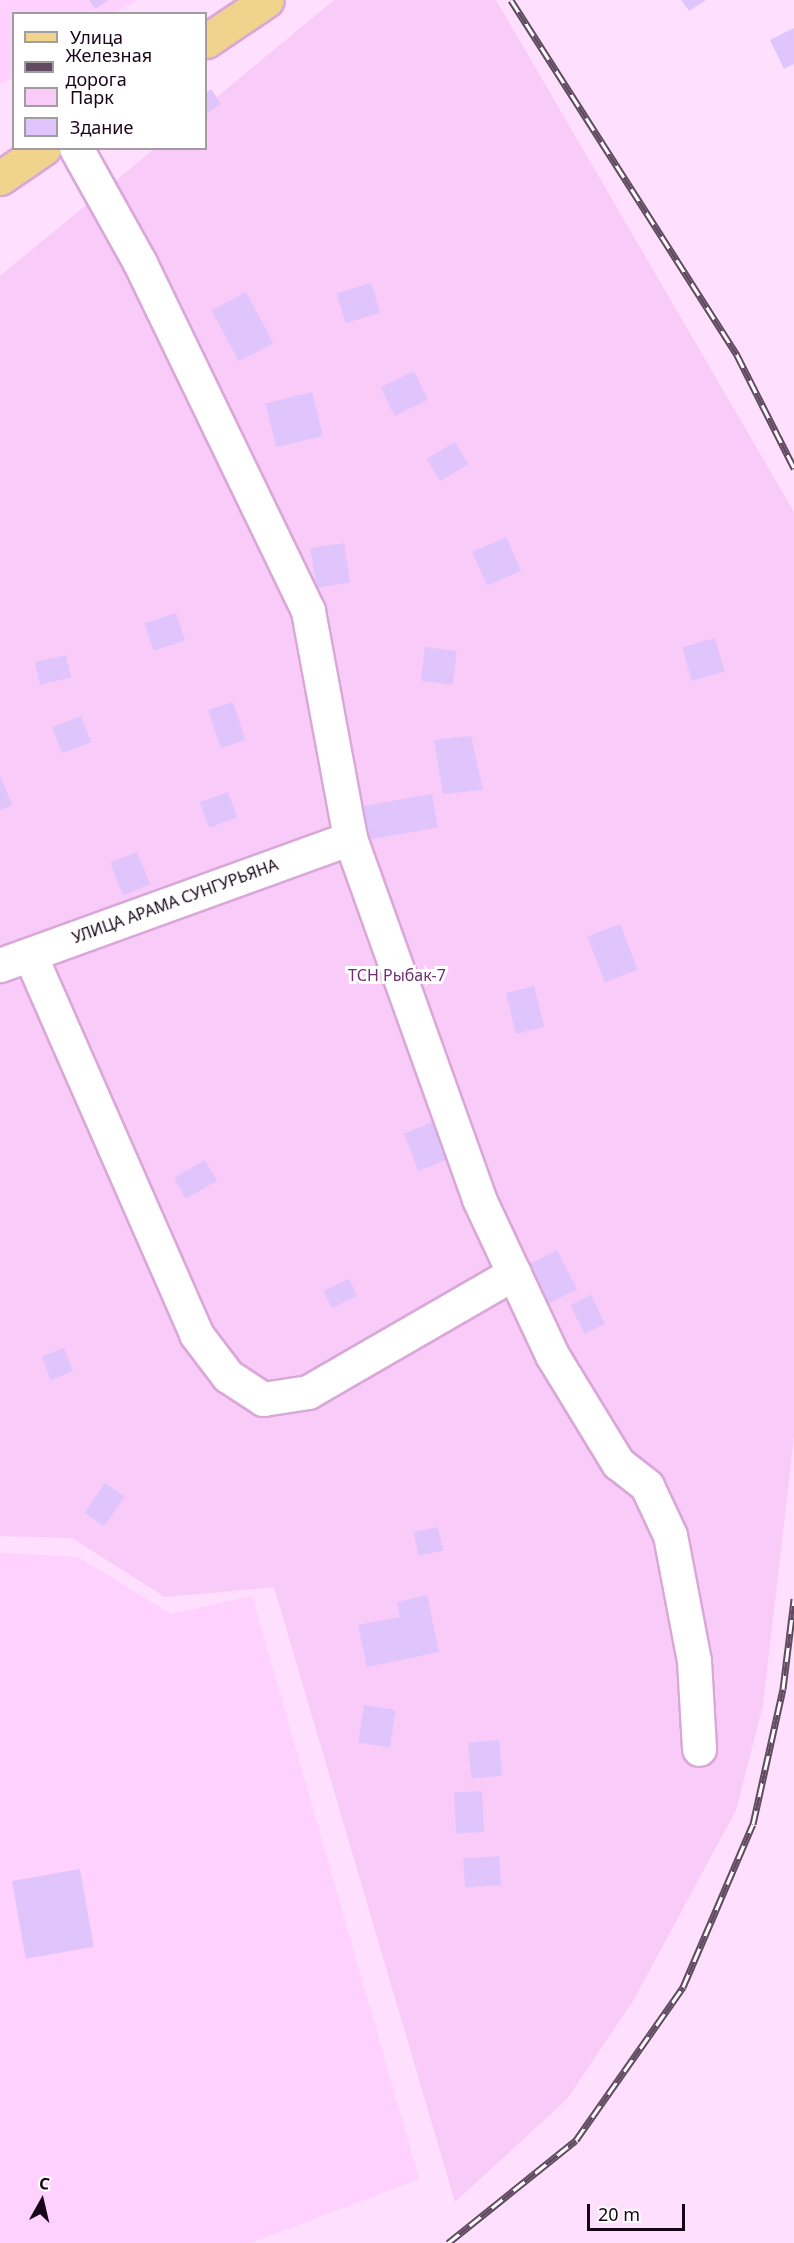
<!DOCTYPE html>
<meta charset="utf-8">
<style>
body{margin:0}
#map{position:relative;width:794px;height:2243px;overflow:hidden;background:#fedffe;font-family:"Noto Sans",sans-serif}
div>[style]{position:absolute}
.built>*{inset:0;background:#ffd1fe}
.green>*{inset:0;background:#f9cbf8}
.building>*{inset:0;background:#e0c5fd;transform-origin:0 0}
.roads{filter:drop-shadow(2px 0 #d9a7d8) drop-shadow(-2px 0 #d9a7d8) drop-shadow(0 2px #d9a7d8) drop-shadow(0 -2px #d9a7d8)}
.minor>*{height:33px;margin:-16.5px;padding:0 16.5px;transform-origin:16.5px;border-radius:16.5px;background:#fff}
.major>*{height:33px;margin:-16.5px;padding:0 16.5px;transform-origin:16.5px;border-radius:16.5px;background:#f0d48d}
.rail>*{height:7px;margin-top:-3.5px;transform-origin:0;background:repeating-linear-gradient(90deg,#fff 0 14px,#604b60 0 28px);box-sizing:border-box;border-block:2px solid #604b60}
span{translate:-50% -50%;white-space:nowrap;text-align:center;line-height:1.15;-webkit-text-stroke:6px #fff;paint-order:stroke}
.street-label{font-size:16px;color:#170617}
.park-label{font-size:16px;color:#722f73}
.legend{position:absolute;left:12px;top:12px;width:195px;height:138px;box-sizing:border-box;background:#fff;border:2px solid #a29ba2;margin:0;padding:8px 10px;list-style:none;font-size:18px;color:#170617}
.legend li{display:flex;align-items:center;gap:12px;height:30px}
.legend b{width:30px;border:2px solid #a29ba2}
.north{position:absolute;left:12px;top:2171px;width:60px;height:60px;-webkit-text-stroke:4px #fff;paint-order:stroke;rotate:8deg;font-size:16px;font-weight:700;line-height:24px;text-align:center;color:#170617}
.north::after{content:'';display:block;margin:auto;width:21px;height:27px;background:#170617;clip-path:polygon(50% 0,100% 100%,50% 72%,0 100%)}
.scale{position:absolute;left:587px;top:2204px;width:98px;height:27px;box-sizing:border-box;border:3px solid #170617;border-top:0;padding-left:8px;font-size:18px;line-height:21px;white-space:nowrap;color:#170617;-webkit-text-stroke:4px #fff;paint-order:stroke}
</style>
<div id="map">
<div class="built">
<div style="clip-path:polygon(0 0,137px 0,115px 13px,14px 14px,13px 77px,0 85px)"></div>
<div style="clip-path:polygon(0 1553px,78px 1557px,171px 1614px,252px 1596px,419px 2179px,251px 2243px,0 2243px)"></div>
</div>
<div class="green">
<div style="clip-path:polygon(334px 0,496px 0,794px 512px,794px 1437px,763px 1705px,736px 1810px,633px 2001px,567px 2099px,455px 2202px,274px 1587px,165px 1597px,72px 1538px,0 1536px,0 276px,154px 149px,206px 148px,206px 106px)"></div>
</div>
<div class="building">
<div style="clip-path:polygon(89px 0,109px 0,95px 9px)"></div>
<div style="clip-path:polygon(681px 0,706px 0,689px 11px)"></div>
<div style="clip-path:polygon(794px 28px,794px 64px,784px 69px,770px 40px)"></div>
<div style="clip-path:polygon(211px 89px,221px 104px,206px 114px,206px 93px)"></div>
<div style="left:371px;top:283px;width:31px;height:36px;rotate:73deg"></div>
<div style="left:246px;top:292px;width:58px;height:39px;rotate:62deg"></div>
<div style="left:414px;top:371px;width:32px;height:37px;rotate:64deg"></div>
<div style="left:312px;top:392px;width:45px;height:48px;rotate:76deg"></div>
<div style="left:455px;top:442px;width:26px;height:33px;rotate:59deg"></div>
<div style="left:506px;top:537px;width:37px;height:37px;rotate:66deg"></div>
<div style="left:344px;top:543px;width:40px;height:34px;rotate:81deg"></div>
<div style="left:176px;top:613px;width:29px;height:33px;rotate:72deg"></div>
<div style="left:715px;top:638px;width:35px;height:34px;rotate:74deg"></div>
<div style="left:425px;top:647px;width:32px;height:34px;rotate:7deg"></div>
<div style="left:66px;top:655px;width:23px;height:32px;rotate:77deg"></div>
<div style="left:233px;top:702px;width:40px;height:26px;rotate:72deg"></div>
<div style="left:81px;top:716px;width:28px;height:31px;rotate:69deg"></div>
<div style="clip-path:polygon(471px 736px,483px 790px,443px 794px,434px 740px)"></div>
<div style="clip-path:polygon(0 775px,12px 805px,0 810px)"></div>
<div style="left:228px;top:792px;width:27px;height:30px;rotate:70deg"></div>
<div style="left:432px;top:794px;width:34px;height:74px;rotate:80deg"></div>
<div style="left:137px;top:852px;width:35px;height:29px;rotate:68deg"></div>
<div style="left:620px;top:924px;width:49px;height:35px;rotate:69deg"></div>
<div style="left:534px;top:986px;width:42px;height:29px;rotate:76deg"></div>
<div style="left:438px;top:1120px;width:40px;height:37px;rotate:68deg"></div>
<div style="left:205px;top:1160px;width:24px;height:36px;rotate:60deg"></div>
<div style="left:557px;top:1250px;width:44px;height:33px;rotate:63deg"></div>
<div style="left:349px;top:1279px;width:19px;height:28px;rotate:65deg"></div>
<div style="left:591px;top:1295px;width:32px;height:23px;rotate:64deg"></div>
<div style="left:64px;top:1348px;width:25px;height:24px;rotate:69deg"></div>
<div style="left:105px;top:1483px;width:24px;height:36px;rotate:35deg"></div>
<div style="left:438px;top:1527px;width:24px;height:25px;rotate:78deg"></div>
<div style="clip-path:polygon(427px 1595px,439px 1652px,367px 1667px,358px 1625px,400px 1617px,397px 1602px)"></div>
<div style="left:364px;top:1705px;width:32px;height:38px;rotate:9deg"></div>
<div style="left:499px;top:1740px;width:36px;height:31px;rotate:85deg"></div>
<div style="left:482px;top:1791px;width:41px;height:28px;rotate:87deg"></div>
<div style="left:499px;top:1856px;width:29px;height:36px;rotate:86deg"></div>
<div style="left:80px;top:1869px;width:79px;height:69px;rotate:80deg"></div>
</div>
<div class="roads">
<div class="minor">
<div style="left:76px;top:148px;width:132px;rotate:60.9deg"></div>
<div style="left:140px;top:263px;width:386px;rotate:64.2deg"></div>
<div style="left:308px;top:611px;width:231px;rotate:79.5deg"></div>
<div style="left:350px;top:838px;width:383px;rotate:70.3deg"></div>
<div style="left:479px;top:1199px;width:172px;rotate:64.9deg"></div>
<div style="left:552px;top:1355px;width:127px;rotate:58.6deg"></div>
<div style="left:618px;top:1463px;width:37px;rotate:38deg"></div>
<div style="left:647px;top:1486px;width:54px;rotate:64.9deg"></div>
<div style="left:670px;top:1535px;width:128px;rotate:79.2deg"></div>
<div style="left:694px;top:1661px;width:88px;rotate:86.7deg"></div>
<div style="left:30px;top:955px;width:414px;rotate:66.3deg"></div>
<div style="left:196px;top:1334px;width:53px;rotate:52.7deg"></div>
<div style="left:228px;top:1376px;width:42px;rotate:33.3deg"></div>
<div style="left:263px;top:1399px;width:46px;rotate:-8.8deg"></div>
<div style="left:308px;top:1392px;width:238px;rotate:-30deg"></div>
<div style="left:0;top:965px;width:372px;rotate:-19.9deg"></div>
</div>
<div class="major">
<div style="left:206px;top:41px;width:73px;rotate:-33.9deg"></div>
<div style="left:0;top:178px;width:53px;rotate:-34.3deg"></div>
</div>
</div>
<div class="rail">
<div style="left:511px;top:0;width:421px;rotate:57.5deg"></div>
<div style="left:737px;top:355px;width:127px;rotate:63.2deg"></div>
<div style="left:448px;top:2243px;width:164px;rotate:-38.8deg"></div>
<div style="left:576px;top:2140px;width:187px;rotate:-55deg"></div>
<div style="left:683px;top:1987px;width:177px;rotate:-66.8deg"></div>
<div style="left:753px;top:1824px;width:138px;rotate:-77.5deg"></div>
<div style="left:783px;top:1689px;width:91px;rotate:-83deg"></div>
</div>
<div class="street-label">
<span style="left:175px;top:901px;rotate:-20deg">УЛИЦА АРАМА СУНГУРЬЯНА</span>
</div>
<div class="park-label">
<span style="left:397px;top:975px">ТСН Рыбак-7</span>
</div>
<ul class="legend">
<li><b style="height:8px;background:#f0d48d"></b>Улица</li>
<li><b style="height:8px;background:#604b60"></b>Железная дорога</li>
<li><b style="height:16px;background:#f9cbf8"></b>Парк</li>
<li><b style="height:16px;background:#e0c5fd"></b>Здание</li>
</ul>
<div class="north">С</div>
<div class="scale">20 m</div>
</div>
